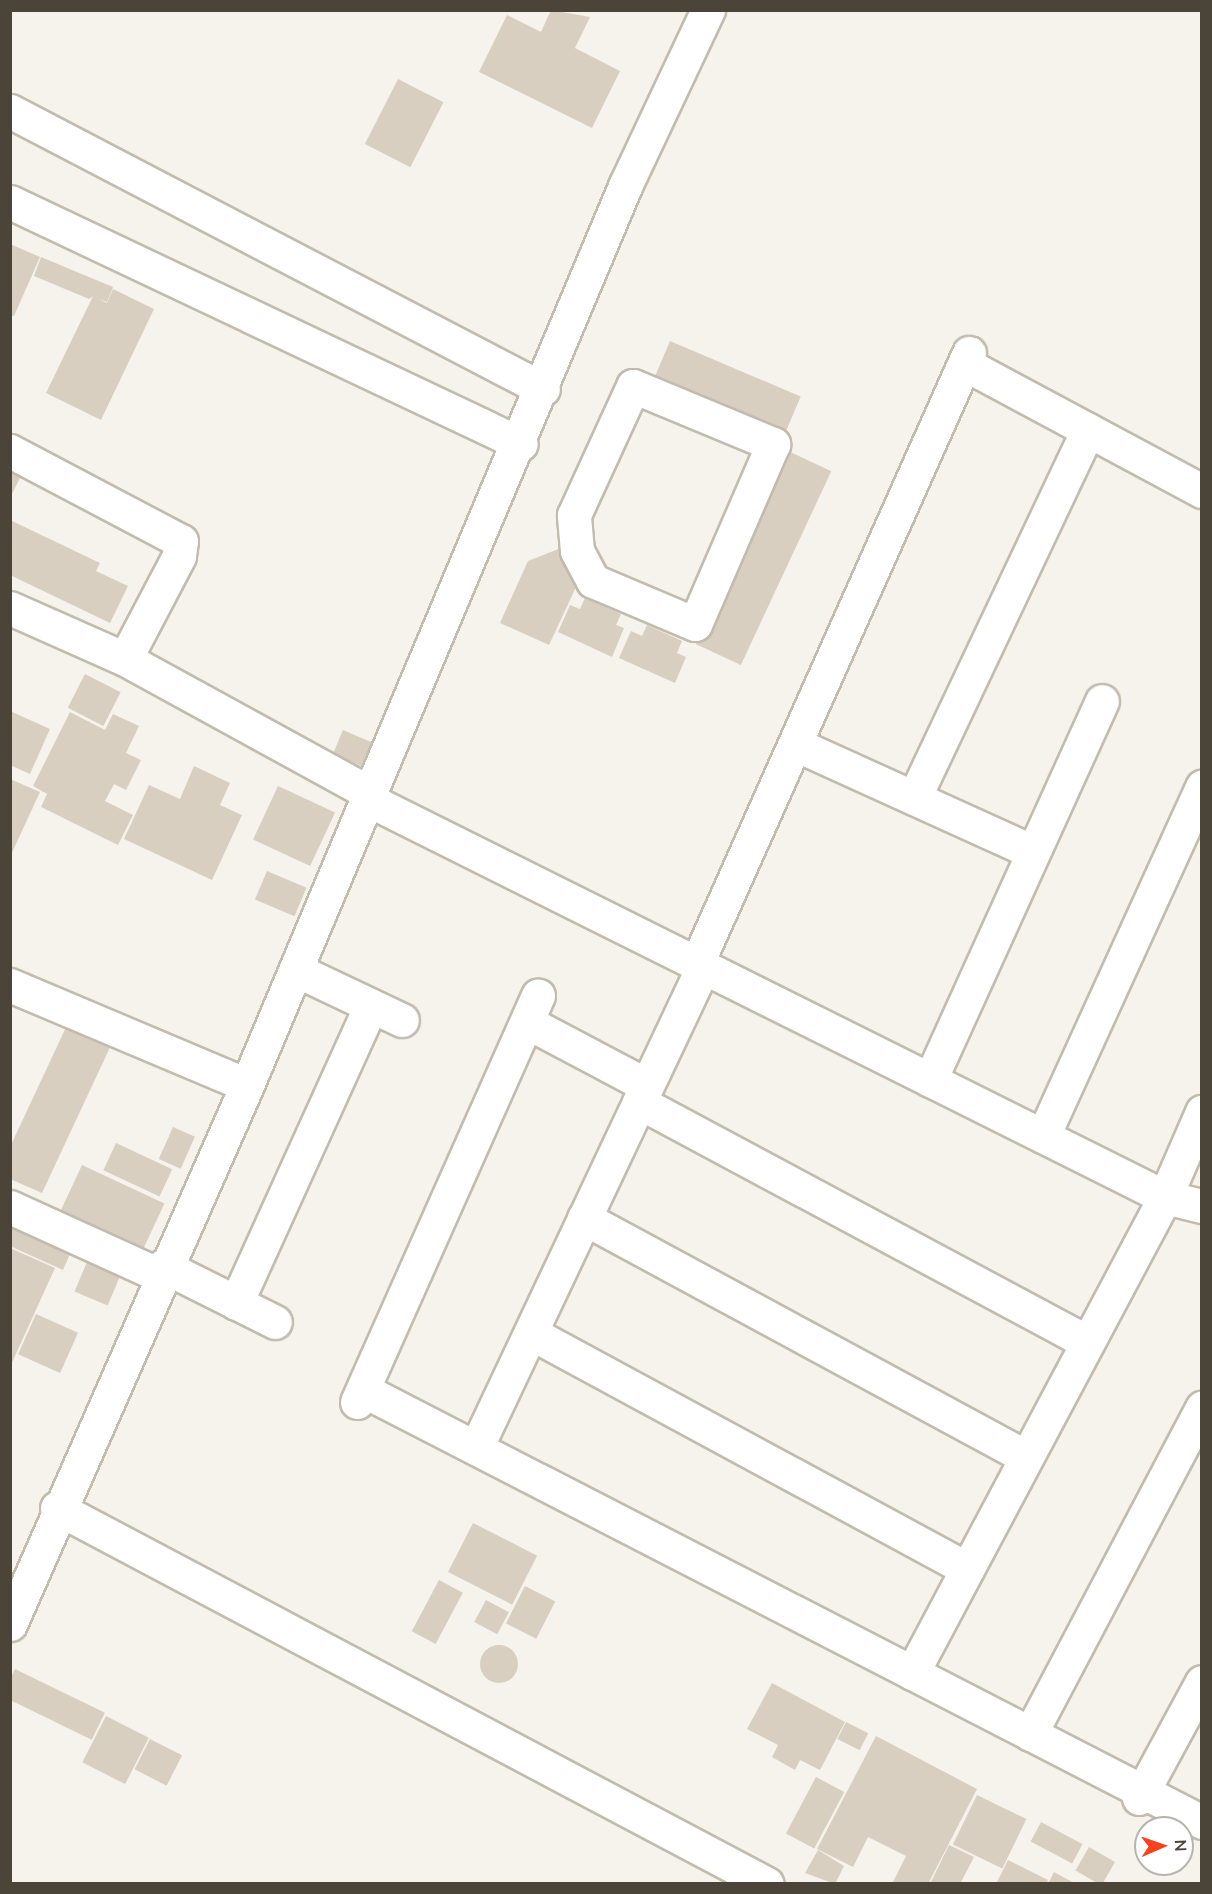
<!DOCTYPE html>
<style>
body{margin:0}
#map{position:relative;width:1212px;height:1894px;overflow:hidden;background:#f6f3ec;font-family:"Nunito Sans",sans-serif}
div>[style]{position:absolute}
.building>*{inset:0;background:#d8cfc1;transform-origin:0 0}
.round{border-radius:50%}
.roads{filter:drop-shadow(2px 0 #c2bbae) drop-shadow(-2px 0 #c2bbae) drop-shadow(0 2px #c2bbae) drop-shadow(0 -2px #c2bbae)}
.minor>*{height:33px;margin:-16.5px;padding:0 16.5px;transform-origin:16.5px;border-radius:16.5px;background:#fff}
span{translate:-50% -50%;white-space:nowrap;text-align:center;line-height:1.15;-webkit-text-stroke:6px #fff;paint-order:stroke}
.frame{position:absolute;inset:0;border:12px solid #4b4439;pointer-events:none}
.north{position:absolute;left:1134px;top:1816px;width:60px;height:60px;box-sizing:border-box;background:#fff;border:2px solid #b7b4b0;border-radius:50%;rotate:88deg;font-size:16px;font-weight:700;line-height:24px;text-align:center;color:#4b4439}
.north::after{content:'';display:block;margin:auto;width:21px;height:27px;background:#fc3f1d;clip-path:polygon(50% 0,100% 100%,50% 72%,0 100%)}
</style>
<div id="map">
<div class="building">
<div style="clip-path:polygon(551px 10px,590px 17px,575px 48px,620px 71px,592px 128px,479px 72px,507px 15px,541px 32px)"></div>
<div style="left:398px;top:79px;width:51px;height:73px;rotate:27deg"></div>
<div style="clip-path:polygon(10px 244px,40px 257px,14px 316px,10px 315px)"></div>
<div style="clip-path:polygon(41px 257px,113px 287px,107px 302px,99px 299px,107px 303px,113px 289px,154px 309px,101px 420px,46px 393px,93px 296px,89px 299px,34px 276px)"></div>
<div style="left:670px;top:341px;width:142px;height:49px;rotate:23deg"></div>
<div style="left:786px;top:450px;width:50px;height:214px;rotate:25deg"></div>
<div style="clip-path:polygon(10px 461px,25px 468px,10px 498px)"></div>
<div style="clip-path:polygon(10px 520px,100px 563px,96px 571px,128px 586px,110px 623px,10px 575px)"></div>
<div style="clip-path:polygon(566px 546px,577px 585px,549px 645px,500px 623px,528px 561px)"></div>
<div style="clip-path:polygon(585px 598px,621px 614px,616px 625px,624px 628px,612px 657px,558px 632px,570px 605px,580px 609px)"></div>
<div style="clip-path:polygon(647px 625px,682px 641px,677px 653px,686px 657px,675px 683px,619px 658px,631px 631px,642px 636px)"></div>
<div style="left:85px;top:674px;width:40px;height:38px;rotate:27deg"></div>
<div style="clip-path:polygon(10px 711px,50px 729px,30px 774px,10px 765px)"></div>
<div style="clip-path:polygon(70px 712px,105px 730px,113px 714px,139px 726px,126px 753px,141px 760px,126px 790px,114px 784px,105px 801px,133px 815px,118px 845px,41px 807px,47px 794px,33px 786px)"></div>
<div style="left:343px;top:730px;width:33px;height:26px;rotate:23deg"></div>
<div style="clip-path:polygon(194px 766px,230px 783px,220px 805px,242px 815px,212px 880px,124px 839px,149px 785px,180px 799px)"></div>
<div style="clip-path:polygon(10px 779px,40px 792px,10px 857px)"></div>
<div style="left:278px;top:786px;width:63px;height:59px;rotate:25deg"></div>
<div style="left:267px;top:871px;width:43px;height:31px;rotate:23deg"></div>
<div style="clip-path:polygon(68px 1023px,112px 1043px,42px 1193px,10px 1179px,10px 1147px)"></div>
<div style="left:173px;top:1127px;width:24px;height:35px;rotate:24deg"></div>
<div style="left:116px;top:1143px;width:62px;height:30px;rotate:25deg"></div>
<div style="left:82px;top:1165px;width:91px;height:53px;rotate:25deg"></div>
<div style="clip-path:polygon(10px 1219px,73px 1247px,63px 1270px,10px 1246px)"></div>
<div style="clip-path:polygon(10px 1248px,55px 1268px,10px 1367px)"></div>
<div style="left:87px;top:1262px;width:36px;height:32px;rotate:23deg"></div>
<div style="left:36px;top:1314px;width:46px;height:44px;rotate:24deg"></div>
<div style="left:473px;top:1523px;width:72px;height:55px;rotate:27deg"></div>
<div style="left:439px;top:1580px;width:27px;height:58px;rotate:28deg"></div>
<div style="left:525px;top:1586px;width:34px;height:42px;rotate:27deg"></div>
<div style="left:486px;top:1600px;width:26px;height:25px;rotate:28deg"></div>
<div class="round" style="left:480px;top:1645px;width:38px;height:38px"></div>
<div style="left:15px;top:1669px;width:100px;height:30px;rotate:26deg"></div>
<div style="clip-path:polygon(772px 1683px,845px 1722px,820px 1770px,800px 1760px,795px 1770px,772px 1757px,778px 1745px,747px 1729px)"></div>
<div style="left:106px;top:1716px;width:48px;height:52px;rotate:27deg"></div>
<div style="left:846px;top:1722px;width:25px;height:19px;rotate:27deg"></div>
<div style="clip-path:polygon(876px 1736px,977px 1789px,928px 1884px,892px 1884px,906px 1856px,868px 1837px,853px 1867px,817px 1849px)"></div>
<div style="left:150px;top:1739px;width:36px;height:34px;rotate:27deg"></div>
<div style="left:816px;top:1777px;width:32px;height:64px;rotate:28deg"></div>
<div style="left:977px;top:1795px;width:55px;height:55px;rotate:26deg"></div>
<div style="left:1041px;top:1822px;width:47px;height:22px;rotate:28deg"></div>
<div style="clip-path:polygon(949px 1845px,974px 1857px,960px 1884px,930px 1884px)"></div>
<div style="left:1089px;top:1847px;width:30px;height:27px;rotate:30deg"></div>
<div style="clip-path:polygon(818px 1850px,844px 1866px,835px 1884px,805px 1873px)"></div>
<div style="clip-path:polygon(1008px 1860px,1048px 1880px,1046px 1884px,996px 1884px)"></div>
<div style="clip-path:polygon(1054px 1872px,1076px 1884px,1048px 1884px)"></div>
</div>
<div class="roads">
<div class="minor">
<div style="left:10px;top:111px;width:601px;rotate:27.55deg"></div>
<div style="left:10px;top:202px;width:565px;rotate:25.34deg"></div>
<div style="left:965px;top:364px;width:269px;rotate:28.2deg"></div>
<div style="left:633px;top:386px;width:152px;rotate:22.5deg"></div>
<div style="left:773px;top:444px;width:196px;rotate:113.4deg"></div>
<div style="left:695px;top:624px;width:111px;rotate:-157.1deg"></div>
<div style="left:593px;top:581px;width:34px;rotate:-118deg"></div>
<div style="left:577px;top:551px;width:36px;rotate:-95deg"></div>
<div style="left:574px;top:515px;width:142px;rotate:-65.4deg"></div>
<div style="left:10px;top:451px;width:193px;rotate:27.8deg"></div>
<div style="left:181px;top:541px;width:15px;rotate:98deg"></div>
<div style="left:179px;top:556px;width:116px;rotate:117.7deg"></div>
<div style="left:10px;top:608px;width:126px;rotate:23.9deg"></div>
<div style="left:125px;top:659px;width:279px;rotate:28.7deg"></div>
<div style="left:795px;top:744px;width:261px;rotate:24.4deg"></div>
<div style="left:914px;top:798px;width:407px;rotate:-64.7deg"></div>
<div style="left:367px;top:799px;width:892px;rotate:26.51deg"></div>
<div style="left:1165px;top:1197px;width:38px;rotate:14deg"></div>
<div style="left:697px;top:963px;width:668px;rotate:-65.97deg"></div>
<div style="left:296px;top:970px;width:117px;rotate:25.3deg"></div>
<div style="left:10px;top:985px;width:257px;rotate:22.9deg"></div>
<div style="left:527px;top:1022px;width:135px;rotate:27.9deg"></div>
<div style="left:930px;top:1080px;width:416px;rotate:-65.6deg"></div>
<div style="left:639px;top:1102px;width:508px;rotate:28.18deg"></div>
<div style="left:1043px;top:1136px;width:384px;rotate:-65.5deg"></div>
<div style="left:10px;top:1207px;width:164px;rotate:24.5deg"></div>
<div style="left:584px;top:1218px;width:502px;rotate:28.4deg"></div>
<div style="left:163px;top:1266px;width:125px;rotate:26.6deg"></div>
<div style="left:236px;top:1303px;width:326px;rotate:-65.6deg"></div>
<div style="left:531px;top:1333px;width:496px;rotate:28.4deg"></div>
<div style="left:363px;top:1390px;width:944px;rotate:27.24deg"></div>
<div style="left:357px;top:1402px;width:445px;rotate:-66deg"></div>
<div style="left:476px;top:1448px;width:532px;rotate:-64.74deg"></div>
<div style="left:57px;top:1508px;width:803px;rotate:27.9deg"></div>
<div style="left:10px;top:1624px;width:589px;rotate:-66.26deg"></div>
<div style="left:247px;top:1085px;width:975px;rotate:-67.19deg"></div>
<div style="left:625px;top:186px;width:195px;rotate:-64.8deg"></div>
<div style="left:912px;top:1673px;width:539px;rotate:-62.01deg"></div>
<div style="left:1165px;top:1197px;width:93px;rotate:-66.5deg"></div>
<div style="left:1030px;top:1734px;width:369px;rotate:-62.2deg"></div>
<div style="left:1139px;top:1798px;width:132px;rotate:-61.5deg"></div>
</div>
</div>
<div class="frame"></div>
<div class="north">N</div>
</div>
